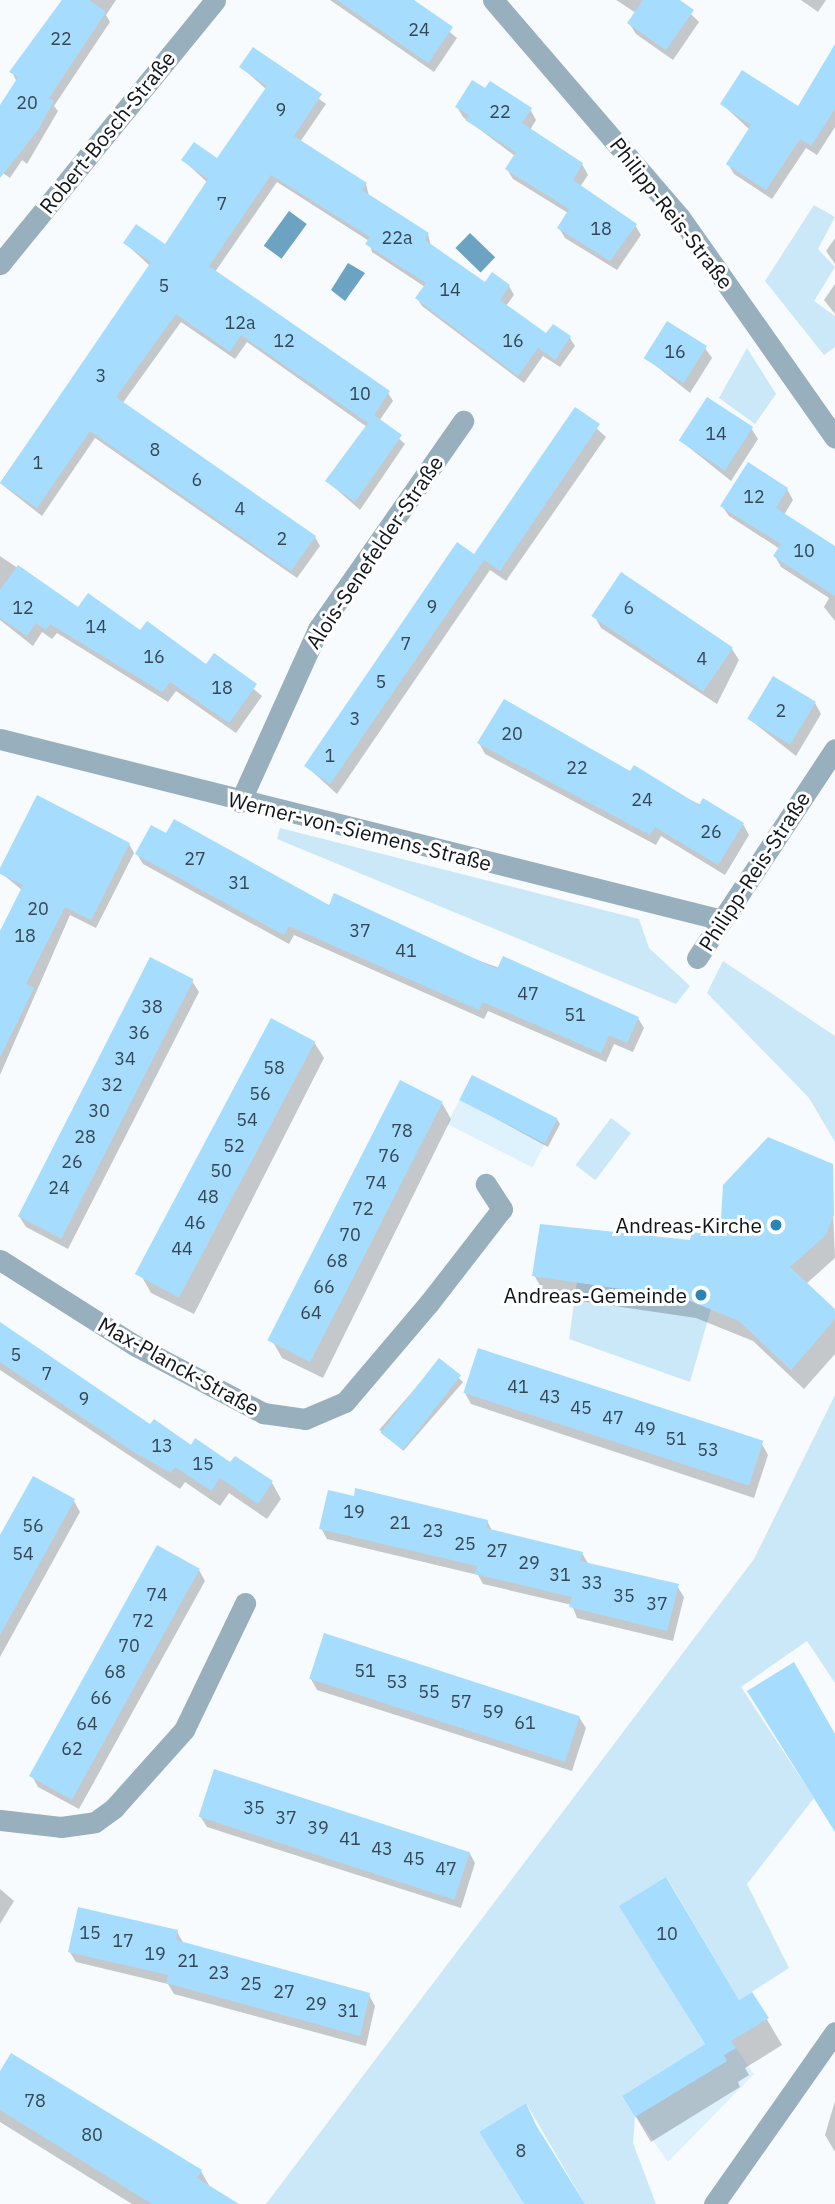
<!DOCTYPE html>
<meta charset="utf-8">
<style>
body{margin:0}
#map{position:relative;width:835px;height:2204px;overflow:hidden;background:#f7fbfd;font-family:"IBM Plex Sans",sans-serif}
div>[style]{position:absolute}
.built>*{inset:0;background:#def2fe;transform-origin:0 0}
.green>*{inset:0;background:#cbe8f9;transform-origin:0 0}
.water>*{inset:0;background:#6da3c2;transform-origin:0 0}
.shadow>*{inset:0;background:#0003;transform-origin:0 0}
.building>*{inset:0;background:#a6ddfe;transform-origin:0 0}
.minor>*{height:21px;margin:-10.5px;padding:0 10.5px;transform-origin:10.5px;border-radius:10.5px;background:#98afbd}
.dots>*{width:19px;height:19px;translate:-50% -50%;box-sizing:border-box;border:4px solid #fff;border-radius:50%}
span{translate:-50% -50%;white-space:nowrap;text-align:center;line-height:1.15;-webkit-text-stroke:6px #fff;paint-order:stroke}
.number-label{font-size:18px;color:#354752}
.number-label span{-webkit-text-stroke-width:0}
.street-label{font-size:21px;color:#0f1519}
.poi-label{font-size:21px;color:#0f1519}
.right{translate:-100% -50%;text-align:right}
</style>
<div id="map">
<div class="built">
<div style="left:472px;top:1075px;width:96px;height:55px;rotate:27deg"></div>
<div style="clip-path:polygon(725px 2032px,754px 2074px,668px 2162px,622px 2096px)"></div>
</div>
<div class="green">
<div style="clip-path:polygon(814px 205px,835px 217px,818px 249px,835px 267px,814px 301px,835px 316px,835px 347px,824px 355px,765px 281px)"></div>
<div style="clip-path:polygon(747px 348px,776px 394px,755px 424px,719px 398px)"></div>
<div style="clip-path:polygon(280px 828px,639px 919px,649px 948px,690px 986px,676px 1004px,277px 839px)"></div>
<div style="clip-path:polygon(723px 961px,835px 1036px,835px 1142px,809px 1098px,707px 993px)"></div>
<div style="left:611px;top:1118px;width:25px;height:59px;rotate:37deg"></div>
<div style="clip-path:polygon(577px 1282px,683px 1298px,711px 1309px,690px 1382px,569px 1339px)"></div>
<div style="clip-path:polygon(835px 1395px,835px 1683px,807px 1641px,741px 1687px,814px 1798px,747px 1884px,789px 1968px,739px 2000px,667px 1878px,620px 1906px,705px 2044px,622px 2096px,635px 2117px,633px 2143px,656px 2204px,585px 2204px,526px 2103px,479px 2132px,524px 2204px,266px 2204px,754px 1559px)"></div>
</div>
<div class="water">
<div style="left:289px;top:211px;width:22px;height:43px;rotate:36deg"></div>
<div style="left:470px;top:233px;width:35px;height:21px;rotate:44deg"></div>
<div style="clip-path:polygon(348px 263px,365px 273px,345px 301px,331px 290px)"></div>
</div>
<div class="shadow">
<div style="clip-path:polygon(62px 0,116px 0,106px 15px,110px 22px,54px 106px,58px 111px,27px 164px,22px 160px,10px 178px,0 171px,0 108px,17px 82px,12px 72px)"></div>
<div style="clip-path:polygon(330px 0,411px 0,457px 38px,434px 72px)"></div>
<div style="clip-path:polygon(616px 0,677px 0,699px 22px,673px 60px,636px 34px,629px 23px,636px 13px)"></div>
<div style="clip-path:polygon(801px 0,826px 0,818px 12px)"></div>
<div style="clip-path:polygon(253px 50px,326px 104px,300px 142px,366px 184px,369px 196px,428px 234px,431px 246px,485px 285px,509px 286px,514px 295px,506px 306px,547px 336px,570px 338px,575px 346px,560px 367px,543px 356px,524px 383px,422px 306px,417px 298px,425px 287px,372px 252px,369px 241px,277px 182px,215px 272px,388px 393px,393px 401px,379px 421px,405px 444px,360px 510px,327px 481px,367px 427px,247px 342px,235px 359px,181px 322px,122px 404px,315px 537px,320px 546px,297px 578px,95px 438px,42px 516px,0 483px,150px 266px,125px 243px,165px 246px,208px 183px,183px 160px,217px 160px,266px 89px,241px 67px)"></div>
<div style="clip-path:polygon(835px 79px,835px 127px,817px 155px,806px 148px,772px 199px,734px 174px,728px 164px,750px 130px,722px 104px,799px 108px)"></div>
<div style="clip-path:polygon(486px 91px,530px 109px,536px 120px,530px 130px,582px 164px,588px 175px,580px 187px,635px 225px,641px 235px,617px 270px,565px 238px,559px 228px,568px 213px,513px 179px,507px 169px,515px 156px,463px 117px,457px 107px)"></div>
<div style="clip-path:polygon(835px 238px,835px 264px,826px 251px)"></div>
<div style="clip-path:polygon(835px 284px,835px 314px,824px 300px)"></div>
<div style="clip-path:polygon(705px 348px,712px 358px,690px 393px,646px 358px)"></div>
<div style="clip-path:polygon(575px 409px,606px 437px,506px 581px,490px 570px,337px 794px,306px 766px,474px 556px)"></div>
<div style="clip-path:polygon(751px 428px,758px 439px,731px 481px,681px 441px)"></div>
<div style="clip-path:polygon(787px 489px,793px 500px,784px 515px,835px 552px,835px 621px,824px 607px,829px 598px,781px 567px,775px 556px,780px 549px,729px 516px,722px 506px)"></div>
<div style="clip-path:polygon(0 556px,78px 609px,207px 666px,214px 655px,262px 696px,236px 733px,176px 691px,168px 702px,57px 633px,52px 639px,42px 632px,33px 646px,0 620px)"></div>
<div style="clip-path:polygon(595px 617px,732px 649px,739px 660px,717px 704px,601px 628px)"></div>
<div style="clip-path:polygon(815px 703px,821px 714px,796px 756px,749px 719px)"></div>
<div style="clip-path:polygon(479px 743px,631px 773px,743px 824px,749px 835px,725px 875px,661px 836px,656px 845px,485px 754px)"></div>
<div style="clip-path:polygon(129px 844px,134px 853px,96px 928px,70px 915px,0 1075px,0 938px,23px 891px,0 872px)"></div>
<div style="clip-path:polygon(137px 854px,330px 907px,638px 1018px,644px 1028px,633px 1052px,614px 1044px,606px 1062px,488px 1011px,484px 1019px,294px 935px,289px 944px,143px 864px)"></div>
<div style="clip-path:polygon(192px 981px,199px 992px,68px 1249px,26px 1227px,19px 1216px)"></div>
<div style="clip-path:polygon(314px 1042px,324px 1058px,194px 1314px,151px 1293px,142px 1277px)"></div>
<div style="clip-path:polygon(462px 1100px,557px 1119px,560px 1124px,548px 1147px)"></div>
<div style="clip-path:polygon(442px 1103px,451px 1119px,323px 1378px,282px 1358px,273px 1342px)"></div>
<div style="clip-path:polygon(831px 1165px,835px 1258px,806px 1284px,835px 1312px,835px 1354px,804px 1389px,753px 1341px,696px 1318px,546px 1296px,534px 1275px,722px 1238px)"></div>
<div style="clip-path:polygon(0 1324px,151px 1426px,272px 1483px,281px 1499px,267px 1519px,229px 1493px,220px 1506px,185px 1482px,180px 1489px,0 1370px)"></div>
<div style="left:439px;top:1361px;width:32px;height:91px;rotate:41deg"></div>
<div style="clip-path:polygon(465px 1393px,762px 1444px,768px 1455px,754px 1498px,471px 1404px)"></div>
<div style="clip-path:polygon(74px 1501px,80px 1512px,0 1657px,0 1539px)"></div>
<div style="clip-path:polygon(487px 1521px,493px 1532px,582px 1553px,589px 1565px,677px 1586px,684px 1597px,673px 1641px,577px 1618px,572px 1605px,483px 1584px,478px 1575px,327px 1539px,321px 1528px)"></div>
<div style="clip-path:polygon(199px 1570px,205px 1581px,79px 1809px,38px 1787px,32px 1776px)"></div>
<div style="clip-path:polygon(311px 1679px,579px 1717px,586px 1728px,572px 1771px,317px 1690px)"></div>
<div style="clip-path:polygon(200px 1816px,469px 1852px,475px 1863px,461px 1908px,207px 1827px)"></div>
<div style="clip-path:polygon(0 1889px,14px 1901px,0 1924px)"></div>
<div style="clip-path:polygon(177px 1932px,184px 1944px,369px 1995px,375px 2006px,366px 2046px,174px 1994px,168px 1984px,76px 1962px,69px 1951px)"></div>
<div style="clip-path:polygon(752px 1994px,782px 2045px,745px 2068px,749px 2075px,738px 2082px,740px 2087px,651px 2142px,624px 2097px,707px 2045px)"></div>
<div style="clip-path:polygon(0 2074px,201px 2171px,211px 2189px,236px 2204px,132px 2204px,0 2122px)"></div>
<div style="clip-path:polygon(835px 2101px,835px 2152px,825px 2135px)"></div>
</div>
<div class="building">
<div style="clip-path:polygon(62px 0,89px 0,106px 12px,49px 98px,54px 101px,38px 130px,0 178px,0 105px,18px 77px,9px 72px)"></div>
<div style="clip-path:polygon(337px 0,414px 0,453px 27px,428px 63px)"></div>
<div style="clip-path:polygon(643px 0,680px 0,694px 10px,666px 50px,627px 23px)"></div>
<div style="clip-path:polygon(835px 44px,835px 109px,811px 146px,800px 139px,766px 190px,726px 164px,751px 125px,720px 104px,742px 70px,798px 106px)"></div>
<div style="clip-path:polygon(253px 47px,322px 94px,294px 136px,367px 183px,362px 190px,429px 233px,425px 240px,485px 282px,492px 272px,510px 285px,500px 300px,546px 333px,553px 324px,571px 336px,555px 360px,538px 348px,518px 376px,415px 298px,426px 283px,365px 244px,370px 237px,271px 175px,209px 266px,390px 391px,374px 415px,402px 435px,355px 502px,325px 481px,368px 423px,241px 335px,230px 352px,176px 314px,116px 397px,316px 536px,291px 571px,90px 431px,37px 508px,0 483px,151px 262px,123px 243px,136px 224px,165px 244px,208px 179px,181px 160px,194px 142px,217px 158px,267px 86px,239px 67px)"></div>
<div style="clip-path:polygon(472px 80px,485px 88px,490px 81px,532px 108px,522px 123px,583px 163px,573px 180px,637px 224px,610px 261px,557px 228px,569px 209px,505px 169px,516px 152px,465px 120px,469px 115px,455px 107px)"></div>
<div style="left:667px;top:321px;width:47px;height:44px;rotate:32deg"></div>
<div style="left:707px;top:397px;width:55px;height:52px;rotate:33deg"></div>
<div style="clip-path:polygon(575px 407px,600px 424px,500px 571px,484px 560px,330px 784px,304px 766px,457px 542px,474px 554px)"></div>
<div style="clip-path:polygon(748px 462px,788px 488px,776px 508px,835px 546px,835px 596px,773px 556px,781px 544px,720px 506px)"></div>
<div style="clip-path:polygon(18px 565px,78px 607px,88px 593px,140px 630px,147px 621px,206px 664px,214px 653px,257px 684px,229px 723px,170px 682px,162px 692px,50px 624px,46px 630px,36px 623px,27px 636px,0 618px,0 590px)"></div>
<div style="left:621px;top:572px;width:135px;height:53px;rotate:34deg"></div>
<div style="left:773px;top:676px;width:50px;height:50px;rotate:31deg"></div>
<div style="clip-path:polygon(504px 699px,630px 771px,634px 765px,699px 805px,703px 798px,744px 823px,718px 865px,655px 827px,650px 835px,477px 743px)"></div>
<div style="clip-path:polygon(37px 795px,130px 843px,91px 920px,65px 907px,26px 984px,34px 988px,0 1057px,0 931px,23px 885px,0 874px,0 868px)"></div>
<div style="clip-path:polygon(174px 819px,329px 905px,334px 893px,497px 969px,503px 956px,639px 1017px,627px 1043px,609px 1035px,601px 1053px,483px 1002px,479px 1010px,289px 926px,284px 935px,135px 854px,151px 825px,166px 833px)"></div>
<div style="left:150px;top:957px;width:49px;height:291px;rotate:27deg"></div>
<div style="left:271px;top:1018px;width:50px;height:290px;rotate:28deg"></div>
<div style="left:472px;top:1075px;width:96px;height:28px;rotate:27deg"></div>
<div style="left:400px;top:1080px;width:48px;height:292px;rotate:27deg"></div>
<div style="clip-path:polygon(768px 1137px,833px 1164px,834px 1215px,826px 1235px,790px 1267px,835px 1309px,835px 1319px,791px 1370px,739px 1321px,683px 1298px,532px 1276px,540px 1224px,690px 1240px,692px 1232px,720px 1236px,723px 1185px)"></div>
<div style="clip-path:polygon(0 1322px,150px 1424px,154px 1419px,191px 1445px,195px 1438px,230px 1462px,235px 1456px,273px 1481px,258px 1504px,220px 1478px,211px 1491px,175px 1467px,171px 1473px,132px 1451px,0 1362px)"></div>
<div style="left:478px;top:1348px;width:300px;height:47px;rotate:18deg"></div>
<div style="left:439px;top:1358px;width:28px;height:95px;rotate:38deg"></div>
<div style="clip-path:polygon(33px 1476px,75px 1499px,0 1635px,0 1535px)"></div>
<div style="clip-path:polygon(355px 1488px,488px 1520px,486px 1528px,583px 1552px,580px 1561px,679px 1584px,667px 1631px,569px 1607px,572px 1597px,475px 1574px,477px 1566px,319px 1529px,328px 1490px,354px 1496px)"></div>
<div style="left:157px;top:1545px;width:49px;height:264px;rotate:29deg"></div>
<div style="left:324px;top:1633px;width:269px;height:48px;rotate:18deg"></div>
<div style="clip-path:polygon(794px 1662px,835px 1734px,835px 1832px,747px 1691px)"></div>
<div style="left:214px;top:1769px;width:269px;height:50px;rotate:18deg"></div>
<div style="clip-path:polygon(666px 1877px,739px 2000px,752px 1992px,769px 2018px,731px 2041px,736px 2048px,724px 2055px,727px 2061px,635px 2117px,622px 2096px,705px 2044px,619px 1906px)"></div>
<div style="clip-path:polygon(78px 1907px,178px 1930px,176px 1940px,370px 1993px,360px 2036px,166px 1983px,168px 1975px,68px 1952px)"></div>
<div style="clip-path:polygon(11px 2053px,202px 2170px,197px 2178px,239px 2204px,152px 2204px,0 2110px,0 2071px)"></div>
<div style="clip-path:polygon(526px 2103px,536px 2125px,585px 2204px,524px 2204px,479px 2132px)"></div>
</div>
<div class="minor">
<div style="left:493px;top:0;width:285px;rotate:49.3deg"></div>
<div style="left:679px;top:216px;width:271px;rotate:54.9deg"></div>
<div style="left:0;top:264px;width:340px;rotate:-50.8deg"></div>
<div style="left:0;top:739px;width:744px;rotate:14.07deg"></div>
<div style="left:240px;top:802px;width:190px;rotate:-65.7deg"></div>
<div style="left:318px;top:629px;width:254px;rotate:-55.1deg"></div>
<div style="left:697px;top:958px;width:250px;rotate:-56.6deg"></div>
<div style="left:0;top:1260px;width:161px;rotate:32.3deg"></div>
<div style="left:136px;top:1346px;width:144px;rotate:27.8deg"></div>
<div style="left:263px;top:1413px;width:42px;rotate:8.1deg"></div>
<div style="left:305px;top:1419px;width:43px;rotate:-23deg"></div>
<div style="left:345px;top:1402px;width:130px;rotate:-49.7deg"></div>
<div style="left:429px;top:1303px;width:119px;rotate:-52.2deg"></div>
<div style="left:502px;top:1209px;width:30px;rotate:-123deg"></div>
<div style="left:0;top:1820px;width:61px;rotate:6.5deg"></div>
<div style="left:61px;top:1827px;width:34px;rotate:-8deg"></div>
<div style="left:95px;top:1822px;width:24px;rotate:-36deg"></div>
<div style="left:114px;top:1808px;width:105px;rotate:-48.1deg"></div>
<div style="left:184px;top:1730px;width:141px;rotate:-64.3deg"></div>
<div style="left:714px;top:2204px;width:210px;rotate:-54.9deg"></div>
</div>
<div class="dots">
<div style="left:776px;top:1225px;background:#2a85b2"></div>
<div style="left:701px;top:1295px;background:#2a85b2"></div>
</div>
<div class="number-label">
<span style="left:419px;top:30px">24</span>
<span style="left:61px;top:39px">22</span>
<span style="left:27px;top:103px">20</span>
<span style="left:281px;top:110px">9</span>
<span style="left:500px;top:112px">22</span>
<span style="left:222px;top:204px">7</span>
<span style="left:601px;top:229px">18</span>
<span style="left:397px;top:238px">22a</span>
<span style="left:164px;top:286px">5</span>
<span style="left:450px;top:290px">14</span>
<span style="left:240px;top:323px">12a</span>
<span style="left:284px;top:341px">12</span>
<span style="left:513px;top:341px">16</span>
<span style="left:675px;top:352px">16</span>
<span style="left:101px;top:376px">3</span>
<span style="left:360px;top:394px">10</span>
<span style="left:716px;top:434px">14</span>
<span style="left:155px;top:450px">8</span>
<span style="left:38px;top:463px">1</span>
<span style="left:197px;top:480px">6</span>
<span style="left:754px;top:497px">12</span>
<span style="left:240px;top:509px">4</span>
<span style="left:282px;top:539px">2</span>
<span style="left:804px;top:551px">10</span>
<span style="left:432px;top:607px">9</span>
<span style="left:23px;top:608px">12</span>
<span style="left:629px;top:608px">6</span>
<span style="left:96px;top:627px">14</span>
<span style="left:406px;top:644px">7</span>
<span style="left:154px;top:657px">16</span>
<span style="left:702px;top:659px">4</span>
<span style="left:381px;top:682px">5</span>
<span style="left:222px;top:688px">18</span>
<span style="left:781px;top:711px">2</span>
<span style="left:355px;top:719px">3</span>
<span style="left:512px;top:734px">20</span>
<span style="left:330px;top:756px">1</span>
<span style="left:577px;top:768px">22</span>
<span style="left:642px;top:800px">24</span>
<span style="left:711px;top:832px">26</span>
<span style="left:195px;top:859px">27</span>
<span style="left:239px;top:883px">31</span>
<span style="left:38px;top:909px">20</span>
<span style="left:360px;top:931px">37</span>
<span style="left:25px;top:936px">18</span>
<span style="left:406px;top:951px">41</span>
<span style="left:528px;top:994px">47</span>
<span style="left:152px;top:1007px">38</span>
<span style="left:575px;top:1015px">51</span>
<span style="left:139px;top:1033px">36</span>
<span style="left:125px;top:1059px">34</span>
<span style="left:274px;top:1068px">58</span>
<span style="left:112px;top:1085px">32</span>
<span style="left:260px;top:1094px">56</span>
<span style="left:99px;top:1111px">30</span>
<span style="left:247px;top:1120px">54</span>
<span style="left:402px;top:1131px">78</span>
<span style="left:85px;top:1137px">28</span>
<span style="left:234px;top:1146px">52</span>
<span style="left:389px;top:1156px">76</span>
<span style="left:72px;top:1162px">26</span>
<span style="left:221px;top:1171px">50</span>
<span style="left:376px;top:1183px">74</span>
<span style="left:59px;top:1188px">24</span>
<span style="left:208px;top:1197px">48</span>
<span style="left:363px;top:1209px">72</span>
<span style="left:195px;top:1223px">46</span>
<span style="left:350px;top:1235px">70</span>
<span style="left:182px;top:1249px">44</span>
<span style="left:337px;top:1261px">68</span>
<span style="left:324px;top:1287px">66</span>
<span style="left:311px;top:1313px">64</span>
<span style="left:16px;top:1355px">5</span>
<span style="left:47px;top:1374px">7</span>
<span style="left:518px;top:1387px">41</span>
<span style="left:550px;top:1397px">43</span>
<span style="left:84px;top:1399px">9</span>
<span style="left:581px;top:1408px">45</span>
<span style="left:613px;top:1418px">47</span>
<span style="left:645px;top:1429px">49</span>
<span style="left:676px;top:1439px">51</span>
<span style="left:162px;top:1446px">13</span>
<span style="left:708px;top:1450px">53</span>
<span style="left:203px;top:1464px">15</span>
<span style="left:354px;top:1512px">19</span>
<span style="left:400px;top:1523px">21</span>
<span style="left:33px;top:1526px">56</span>
<span style="left:433px;top:1531px">23</span>
<span style="left:465px;top:1544px">25</span>
<span style="left:497px;top:1551px">27</span>
<span style="left:23px;top:1554px">54</span>
<span style="left:529px;top:1563px">29</span>
<span style="left:560px;top:1575px">31</span>
<span style="left:592px;top:1583px">33</span>
<span style="left:157px;top:1595px">74</span>
<span style="left:624px;top:1596px">35</span>
<span style="left:657px;top:1604px">37</span>
<span style="left:143px;top:1621px">72</span>
<span style="left:129px;top:1646px">70</span>
<span style="left:365px;top:1671px">51</span>
<span style="left:115px;top:1672px">68</span>
<span style="left:397px;top:1682px">53</span>
<span style="left:429px;top:1692px">55</span>
<span style="left:101px;top:1698px">66</span>
<span style="left:461px;top:1702px">57</span>
<span style="left:493px;top:1712px">59</span>
<span style="left:525px;top:1723px">61</span>
<span style="left:87px;top:1724px">64</span>
<span style="left:72px;top:1749px">62</span>
<span style="left:254px;top:1808px">35</span>
<span style="left:286px;top:1818px">37</span>
<span style="left:318px;top:1828px">39</span>
<span style="left:350px;top:1839px">41</span>
<span style="left:382px;top:1849px">43</span>
<span style="left:414px;top:1859px">45</span>
<span style="left:446px;top:1869px">47</span>
<span style="left:90px;top:1933px">15</span>
<span style="left:667px;top:1934px">10</span>
<span style="left:123px;top:1941px">17</span>
<span style="left:155px;top:1954px">19</span>
<span style="left:188px;top:1961px">21</span>
<span style="left:219px;top:1973px">23</span>
<span style="left:251px;top:1984px">25</span>
<span style="left:284px;top:1992px">27</span>
<span style="left:316px;top:2004px">29</span>
<span style="left:348px;top:2011px">31</span>
<span style="left:35px;top:2101px">78</span>
<span style="left:92px;top:2135px">80</span>
<span style="left:521px;top:2151px">8</span>
</div>
<div class="street-label">
<span style="left:107px;top:132px;rotate:-51deg">Robert-Bosch-Straße</span>
<span style="left:672px;top:213px;rotate:52deg">Philipp-Reis-Straße</span>
<span style="left:374px;top:552px;rotate:-56deg">Alois-Senefelder-Straße</span>
<span style="left:360px;top:831px;rotate:14deg">Werner-von-Siemens-Straße</span>
<span style="left:754px;top:871px;rotate:-57deg">Philipp-Reis-Straße</span>
<span style="left:179px;top:1366px;rotate:29deg">Max-Planck-Straße</span>
</div>
<div class="poi-label">
<span class="right" style="left:762px;top:1225px">Andreas-Kirche</span>
<span class="right" style="left:687px;top:1295px">Andreas-Gemeinde</span>
</div>
</div>
